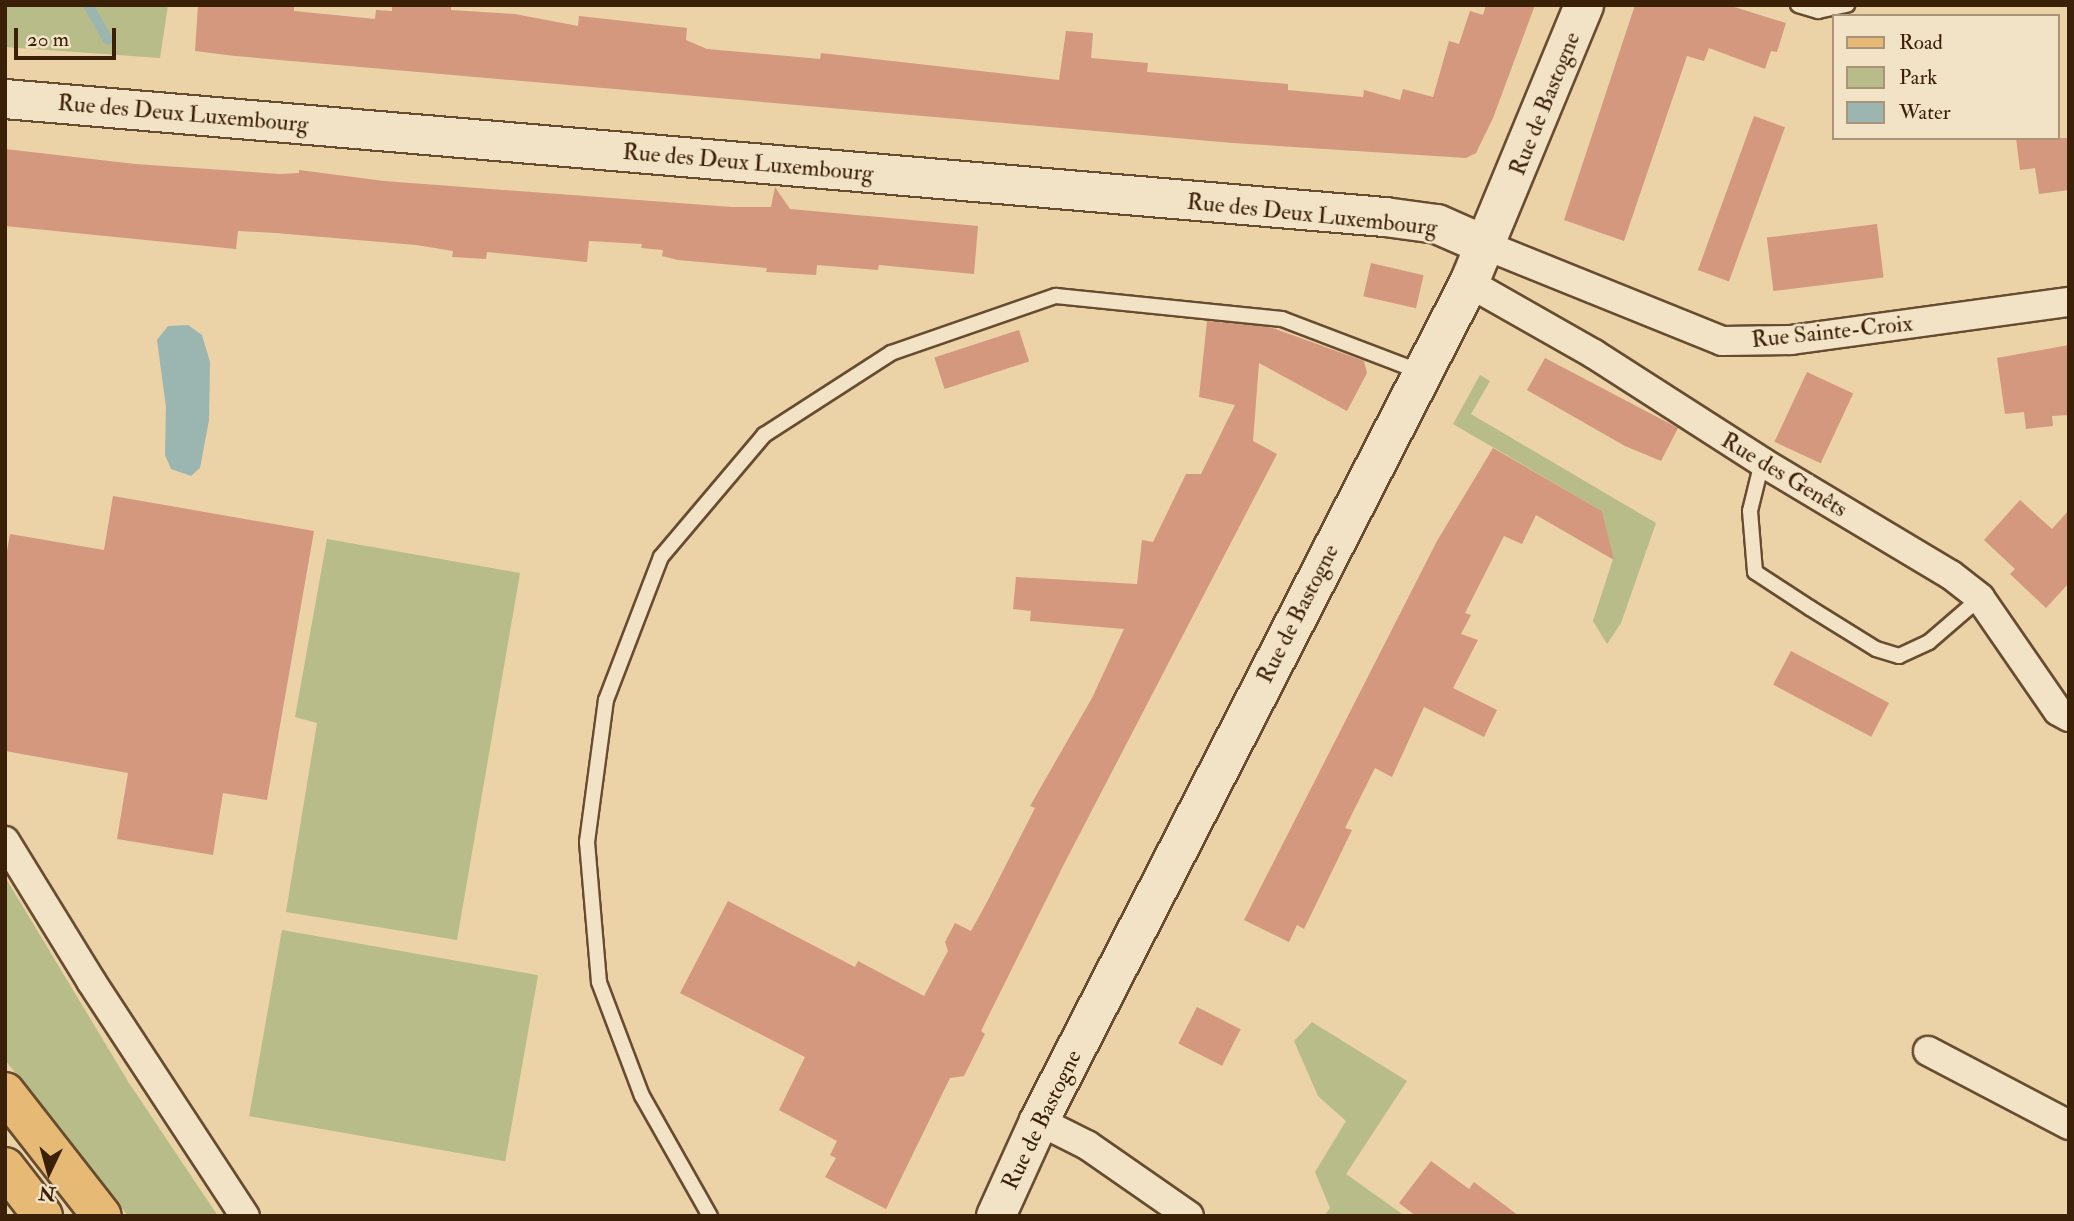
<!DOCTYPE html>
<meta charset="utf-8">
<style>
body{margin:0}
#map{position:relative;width:2074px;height:1221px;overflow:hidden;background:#ebd2a7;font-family:"IM FELL Double Pica",serif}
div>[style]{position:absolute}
.green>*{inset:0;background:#b7bc88;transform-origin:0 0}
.water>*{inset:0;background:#9bb5b1}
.stream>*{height:10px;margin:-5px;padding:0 5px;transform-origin:5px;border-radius:5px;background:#9bb5b1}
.building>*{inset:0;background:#d3987e;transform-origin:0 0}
.roads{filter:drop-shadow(2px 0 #674c30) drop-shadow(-2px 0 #674c30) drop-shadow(0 2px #674c30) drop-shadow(0 -2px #674c30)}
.lane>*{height:14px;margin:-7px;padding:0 7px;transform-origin:7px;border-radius:7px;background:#f2e2c6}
.street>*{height:28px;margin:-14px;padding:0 14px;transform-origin:14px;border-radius:14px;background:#f2e2c6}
.secondary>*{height:38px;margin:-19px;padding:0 19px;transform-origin:19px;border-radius:19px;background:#f2e2c6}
.primary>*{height:38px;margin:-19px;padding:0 19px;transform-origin:19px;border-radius:19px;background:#e6b974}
span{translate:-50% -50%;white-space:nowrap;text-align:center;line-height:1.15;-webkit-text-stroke:5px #f2e2c6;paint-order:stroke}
.street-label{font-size:23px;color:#3b2008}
.frame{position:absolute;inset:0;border:7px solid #3b2008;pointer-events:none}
.legend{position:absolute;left:1832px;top:14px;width:228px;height:126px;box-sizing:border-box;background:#f2e2c6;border:2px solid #a9947a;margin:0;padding:9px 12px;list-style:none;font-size:21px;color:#3b2008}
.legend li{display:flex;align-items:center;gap:14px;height:35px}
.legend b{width:35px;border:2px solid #a9947a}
.north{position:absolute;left:14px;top:1137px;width:70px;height:70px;-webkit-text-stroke:5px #f2e2c6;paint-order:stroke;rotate:185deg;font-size:19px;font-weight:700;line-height:28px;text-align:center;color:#3b2008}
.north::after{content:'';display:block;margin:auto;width:24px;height:32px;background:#3b2008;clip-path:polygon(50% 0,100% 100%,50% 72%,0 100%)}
.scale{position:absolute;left:14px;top:28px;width:102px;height:32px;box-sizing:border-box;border:4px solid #3b2008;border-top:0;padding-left:9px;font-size:21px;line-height:24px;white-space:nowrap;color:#3b2008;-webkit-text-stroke:5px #f2e2c6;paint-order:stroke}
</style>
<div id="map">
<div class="green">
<div style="clip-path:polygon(5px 5px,168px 5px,160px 58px,5px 47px)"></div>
<div style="clip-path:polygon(1480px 375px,1490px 381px,1471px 414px,1656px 523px,1621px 623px,1607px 644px,1593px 621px,1613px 559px,1602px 511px,1453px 424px)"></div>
<div style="clip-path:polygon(327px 539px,520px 573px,457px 940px,286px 912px,317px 723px,295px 717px)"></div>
<div style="clip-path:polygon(5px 877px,129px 1083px,218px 1216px,128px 1216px,5px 1060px)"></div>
<div style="left:282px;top:930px;width:260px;height:189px;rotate:10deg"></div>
<div style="clip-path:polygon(1312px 1022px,1407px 1081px,1346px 1174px,1405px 1216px,1324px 1216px,1330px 1208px,1315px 1172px,1346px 1121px,1318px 1096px,1294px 1041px)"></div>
</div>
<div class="water">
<div style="clip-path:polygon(188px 325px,202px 335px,210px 362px,209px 420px,200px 468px,191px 476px,171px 469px,165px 455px,166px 407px,157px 340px,168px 326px)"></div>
</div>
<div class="stream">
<div style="left:88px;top:5px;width:40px;rotate:60.3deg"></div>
</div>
<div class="building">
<div style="clip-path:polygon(198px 5px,294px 5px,294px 11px,375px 19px,376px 10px,392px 11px,392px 5px,451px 5px,451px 10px,515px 14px,578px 26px,579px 16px,687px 28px,686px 40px,707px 49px,820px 59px,821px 53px,1059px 80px,1066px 31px,1093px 33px,1091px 58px,1148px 63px,1147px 72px,1288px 84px,1288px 90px,1363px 97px,1364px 90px,1400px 100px,1403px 89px,1433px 97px,1449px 41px,1459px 44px,1470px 11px,1483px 15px,1486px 5px,1535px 5px,1493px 118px,1476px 153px,1466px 158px,1233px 143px,235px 56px,195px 51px)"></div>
<div style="clip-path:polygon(1635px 5px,1728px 5px,1786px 23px,1777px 52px,1771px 51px,1765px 69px,1709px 48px,1704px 61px,1687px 56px,1624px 241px,1564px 220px)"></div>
<div style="left:1754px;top:116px;width:33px;height:164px;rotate:20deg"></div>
<div style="clip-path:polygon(2016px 138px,2069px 138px,2069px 190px,2039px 194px,2035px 168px,2020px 170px)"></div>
<div style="clip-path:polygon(5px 149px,135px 164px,280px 174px,299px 173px,299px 170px,384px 181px,732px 207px,771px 207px,775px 187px,790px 209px,978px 226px,974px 274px,879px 265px,878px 270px,817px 265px,816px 275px,766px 272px,767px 268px,678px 260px,662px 256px,663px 250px,641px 248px,642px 244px,589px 241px,587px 262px,487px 252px,486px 259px,452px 257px,453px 251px,416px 245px,276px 233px,238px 231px,236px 249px,5px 226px)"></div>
<div style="left:1877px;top:224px;width:54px;height:111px;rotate:83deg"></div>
<div style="left:1371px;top:263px;width:54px;height:34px;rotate:13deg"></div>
<div style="clip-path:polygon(1207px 321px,1270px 327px,1364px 361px,1367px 373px,1347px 411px,1259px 363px,1253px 441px,1277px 454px,1063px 866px,981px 1031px,985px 1034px,964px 1076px,950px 1078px,886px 1209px,825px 1177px,836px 1158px,830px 1155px,837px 1141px,779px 1110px,805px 1057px,680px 993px,728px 901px,855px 967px,858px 961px,924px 996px,948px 951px,945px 942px,955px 923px,971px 931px,987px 902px,1035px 808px,1030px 806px,1092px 698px,1124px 629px,1030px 621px,1031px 611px,1013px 609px,1016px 577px,1137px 584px,1142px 540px,1153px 542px,1186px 474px,1201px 474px,1235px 405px,1199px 397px)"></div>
<div style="left:1019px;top:330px;width:33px;height:89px;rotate:72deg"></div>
<div style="clip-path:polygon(2069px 345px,2069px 415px,2052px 416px,2053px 426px,2026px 429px,2024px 412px,2005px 414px,1997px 358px)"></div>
<div style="clip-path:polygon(1545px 358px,1678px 428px,1661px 461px,1625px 446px,1527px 390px)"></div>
<div style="left:1807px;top:372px;width:51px;height:77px;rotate:25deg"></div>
<div style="clip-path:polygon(1493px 448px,1602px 511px,1614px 560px,1536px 515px,1522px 544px,1504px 536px,1465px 613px,1471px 615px,1461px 634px,1478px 640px,1453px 688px,1497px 710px,1484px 737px,1424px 707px,1392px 777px,1375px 768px,1345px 828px,1352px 830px,1304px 929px,1297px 925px,1289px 942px,1244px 920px,1437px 541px)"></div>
<div style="clip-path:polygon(113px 496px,314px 531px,267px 800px,223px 793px,213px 855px,117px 839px,128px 773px,5px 751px,5px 562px,10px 534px,104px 550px)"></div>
<div style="clip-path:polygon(2020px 500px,2052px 529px,2069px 510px,2069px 583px,2046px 608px,2010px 574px,2015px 569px,1984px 540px)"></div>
<div style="left:1791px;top:651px;width:111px;height:38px;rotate:28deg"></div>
<div style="left:1197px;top:1007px;width:49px;height:41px;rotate:27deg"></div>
<div style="clip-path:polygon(1431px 1161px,1469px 1189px,1474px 1182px,1519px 1216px,1416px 1216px,1399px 1203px)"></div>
</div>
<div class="roads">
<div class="lane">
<div style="left:1798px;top:5px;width:21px;rotate:17deg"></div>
<div style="left:1818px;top:11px;width:30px;rotate:-12deg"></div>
<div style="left:1762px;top:462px;width:50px;rotate:103.8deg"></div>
<div style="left:1750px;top:511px;width:61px;rotate:85.3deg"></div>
<div style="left:1755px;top:572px;width:66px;rotate:33.2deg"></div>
<div style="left:1810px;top:608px;width:78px;rotate:31.8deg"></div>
<div style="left:1876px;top:649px;width:24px;rotate:17deg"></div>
<div style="left:1899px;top:656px;width:33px;rotate:-25deg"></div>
<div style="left:1929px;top:642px;width:67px;rotate:-40.8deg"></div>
<div style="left:710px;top:1216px;width:138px;rotate:-119.5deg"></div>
<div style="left:642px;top:1096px;width:122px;rotate:-110.7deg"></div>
<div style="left:599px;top:982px;width:141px;rotate:-94.9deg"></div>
<div style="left:587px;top:842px;width:143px;rotate:-82.4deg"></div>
<div style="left:606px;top:700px;width:153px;rotate:-69deg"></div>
<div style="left:661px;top:557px;width:160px;rotate:-49.8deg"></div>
<div style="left:764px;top:435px;width:151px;rotate:-32.8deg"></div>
<div style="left:891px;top:353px;width:175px;rotate:-19.1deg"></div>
<div style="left:1056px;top:296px;width:227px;rotate:5.8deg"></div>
<div style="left:1282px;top:319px;width:149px;rotate:20.9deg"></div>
</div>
<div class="street">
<div style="left:1487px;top:246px;width:253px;rotate:22deg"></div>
<div style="left:1722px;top:341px;width:69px;rotate:-0.8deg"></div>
<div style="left:1791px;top:340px;width:281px;rotate:-7.8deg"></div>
<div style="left:1469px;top:283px;width:144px;rotate:29.6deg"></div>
<div style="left:1594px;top:354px;width:200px;rotate:32.7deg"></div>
<div style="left:1762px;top:462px;width:220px;rotate:30.9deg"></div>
<div style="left:1951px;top:575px;width:37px;rotate:38deg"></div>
<div style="left:1980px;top:598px;width:137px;rotate:55.4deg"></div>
<div style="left:2058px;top:711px;width:13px;rotate:29deg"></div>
<div style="left:5px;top:841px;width:164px;rotate:58.4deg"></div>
<div style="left:91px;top:981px;width:281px;rotate:56.8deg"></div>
<div style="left:1928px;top:1051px;width:159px;rotate:27.7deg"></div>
<div style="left:1039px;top:1121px;width:54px;rotate:26.6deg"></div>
<div style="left:1087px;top:1145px;width:124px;rotate:34.8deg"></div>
</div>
<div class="secondary">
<div style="left:5px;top:99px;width:1385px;rotate:4.89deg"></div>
<div style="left:1385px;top:217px;width:52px;rotate:7.7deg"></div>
<div style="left:1437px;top:224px;width:55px;rotate:23.7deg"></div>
<div style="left:996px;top:1216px;width:104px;rotate:-65.6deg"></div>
<div style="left:1039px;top:1121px;width:942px;rotate:-62.84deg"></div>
<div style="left:1469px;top:283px;width:301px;rotate:-67.5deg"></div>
</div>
<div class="primary">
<div style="left:5px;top:1092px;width:157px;rotate:52deg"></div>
<div style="left:5px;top:1167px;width:62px;rotate:52.2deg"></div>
</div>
</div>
<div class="street-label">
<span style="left:1545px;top:104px;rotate:-68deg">Rue de Bastogne</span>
<span style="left:183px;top:114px;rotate:5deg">Rue des Deux Luxembourg</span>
<span style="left:748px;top:163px;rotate:5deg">Rue des Deux Luxembourg</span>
<span style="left:1312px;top:215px;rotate:6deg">Rue des Deux Luxembourg</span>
<span style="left:1832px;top:332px;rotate:-6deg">Rue Sainte-Croix</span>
<span style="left:1784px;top:475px;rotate:31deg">Rue des Genêts</span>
<span style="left:1298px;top:614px;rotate:-63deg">Rue de Bastogne</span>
<span style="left:1042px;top:1120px;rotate:-64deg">Rue de Bastogne</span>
</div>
<div class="frame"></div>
<ul class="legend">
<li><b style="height:9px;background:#e6b974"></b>Road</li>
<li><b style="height:19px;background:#b7bc88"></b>Park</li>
<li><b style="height:19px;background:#9bb5b1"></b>Water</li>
</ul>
<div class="north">N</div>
<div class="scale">20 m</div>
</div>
